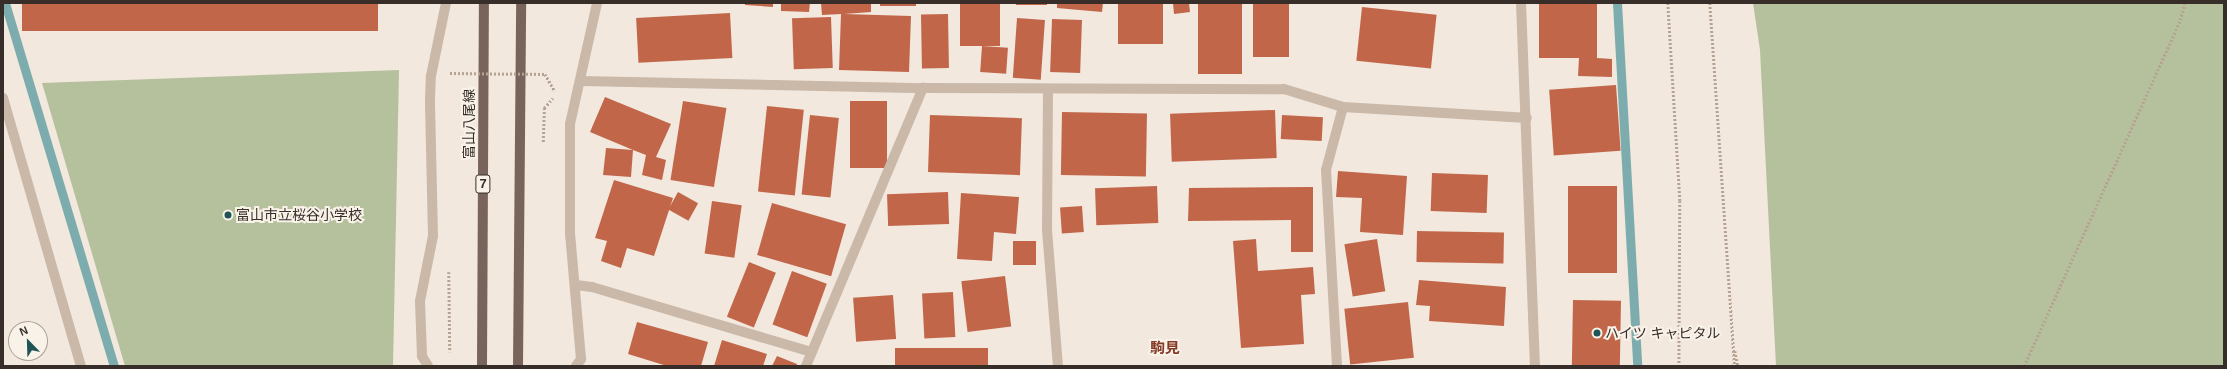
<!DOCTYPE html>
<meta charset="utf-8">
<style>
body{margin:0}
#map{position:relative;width:2227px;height:369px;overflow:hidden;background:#f2e8dd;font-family:Arial,"Noto Sans JP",sans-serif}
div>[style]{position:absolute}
.green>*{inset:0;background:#b5c09d}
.stream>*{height:9px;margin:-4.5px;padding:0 4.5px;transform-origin:4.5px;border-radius:4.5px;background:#7dacae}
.building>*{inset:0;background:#c2664a;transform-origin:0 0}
.path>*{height:2.5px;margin-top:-1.25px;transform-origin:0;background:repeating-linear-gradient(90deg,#b5a293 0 2px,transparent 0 4px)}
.minor>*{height:10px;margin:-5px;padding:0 5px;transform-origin:5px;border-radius:5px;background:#cab8a9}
.major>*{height:10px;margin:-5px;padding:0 5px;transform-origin:5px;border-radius:5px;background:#78645a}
.path-bridge>*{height:2.5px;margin-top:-1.25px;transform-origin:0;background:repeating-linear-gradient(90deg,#b5a293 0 2px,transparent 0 4px)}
.dots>*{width:11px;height:11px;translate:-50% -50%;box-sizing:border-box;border:2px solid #f9f2e9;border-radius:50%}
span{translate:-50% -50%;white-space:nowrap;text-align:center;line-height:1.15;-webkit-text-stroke:4px #f9f2e9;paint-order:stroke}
.shield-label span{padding:1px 3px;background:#f9f2e9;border:1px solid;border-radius:3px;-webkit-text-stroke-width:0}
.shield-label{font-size:13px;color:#372d29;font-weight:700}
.street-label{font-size:14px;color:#372d29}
.poi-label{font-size:14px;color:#372d29}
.left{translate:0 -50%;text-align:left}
.neighbourhood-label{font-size:15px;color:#843a24;font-weight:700}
.frame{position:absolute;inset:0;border:4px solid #372d29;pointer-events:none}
.north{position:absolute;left:8px;top:321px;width:40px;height:40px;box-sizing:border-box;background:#f9f2e9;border:1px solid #aba39c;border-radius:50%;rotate:337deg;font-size:11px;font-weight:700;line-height:16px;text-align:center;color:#372d29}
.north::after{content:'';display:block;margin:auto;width:14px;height:18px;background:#1f5457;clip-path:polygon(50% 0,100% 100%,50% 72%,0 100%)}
</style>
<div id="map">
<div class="green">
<div style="clip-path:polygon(1753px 3px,2224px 3px,2224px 366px,1776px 366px,1760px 50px)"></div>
<div style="clip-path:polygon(399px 70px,393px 366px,125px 366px,42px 83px)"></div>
</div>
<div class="stream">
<div style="left:5px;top:3px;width:379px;rotate:73.3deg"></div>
<div style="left:1617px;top:3px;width:364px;rotate:86.8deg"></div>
</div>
<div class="building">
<div style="left:22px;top:3px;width:356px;height:28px"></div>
<div style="clip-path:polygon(745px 3px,773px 3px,773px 7px,745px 5px)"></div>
<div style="clip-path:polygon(781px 3px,810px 3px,809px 12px,781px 11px)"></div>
<div style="clip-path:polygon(821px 3px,871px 3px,871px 12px,844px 14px,911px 16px,909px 72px,839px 70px,841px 14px,822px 15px)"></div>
<div style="left:880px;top:3px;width:36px;height:3px"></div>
<div style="left:960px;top:3px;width:40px;height:43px"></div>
<div style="left:1016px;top:3px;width:31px;height:2px"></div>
<div style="clip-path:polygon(1057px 3px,1103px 3px,1102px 12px,1057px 8px)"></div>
<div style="left:1118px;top:3px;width:45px;height:41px"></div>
<div style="clip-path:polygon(1173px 3px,1189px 3px,1190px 12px,1174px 14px)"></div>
<div style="left:1198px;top:3px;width:44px;height:71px"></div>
<div style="left:1253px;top:3px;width:36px;height:54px"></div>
<div style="clip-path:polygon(1539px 3px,1597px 3px,1597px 58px,1612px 59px,1612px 77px,1578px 76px,1579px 58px,1539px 58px)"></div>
<div style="left:1362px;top:7px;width:75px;height:54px;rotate:6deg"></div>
<div style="left:730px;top:13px;width:45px;height:94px;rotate:87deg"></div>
<div style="left:948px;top:14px;width:54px;height:27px;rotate:89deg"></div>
<div style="left:831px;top:17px;width:51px;height:39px;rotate:88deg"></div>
<div style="left:1017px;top:18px;width:28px;height:60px;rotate:4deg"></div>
<div style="left:1052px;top:19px;width:30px;height:53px;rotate:2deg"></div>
<div style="left:982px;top:46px;width:26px;height:26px;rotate:4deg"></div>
<div style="left:1616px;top:85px;width:66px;height:67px;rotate:86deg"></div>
<div style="clip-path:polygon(605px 97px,671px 124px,656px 157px,666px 160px,662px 180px,642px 175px,646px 155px,633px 150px,631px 177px,603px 175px,606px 148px,633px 150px,590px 132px)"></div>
<div style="left:683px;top:101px;width:44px;height:80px;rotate:9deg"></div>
<div style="left:850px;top:101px;width:37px;height:67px"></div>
<div style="left:767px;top:106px;width:37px;height:86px;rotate:6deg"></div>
<div style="left:1275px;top:110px;width:48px;height:105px;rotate:88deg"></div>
<div style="left:1062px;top:112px;width:85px;height:63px;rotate:1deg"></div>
<div style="left:810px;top:115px;width:29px;height:80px;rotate:6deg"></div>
<div style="left:930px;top:115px;width:92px;height:57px;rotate:2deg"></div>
<div style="left:1282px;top:115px;width:41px;height:24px;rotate:3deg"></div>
<div style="clip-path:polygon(1338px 171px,1407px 176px,1403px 235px,1360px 232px,1362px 198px,1336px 197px)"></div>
<div style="left:1432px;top:173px;width:56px;height:38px;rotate:2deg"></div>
<div style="clip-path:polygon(614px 180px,673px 198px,654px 256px,627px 248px,621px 268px,601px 261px,607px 241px,595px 238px)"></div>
<div style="left:1157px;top:186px;width:37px;height:62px;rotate:88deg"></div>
<div style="left:1617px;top:186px;width:87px;height:49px;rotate:90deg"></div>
<div style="clip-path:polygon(1313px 187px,1313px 252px,1291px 252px,1291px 220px,1188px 221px,1189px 188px)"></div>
<div style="left:678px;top:192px;width:23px;height:20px;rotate:29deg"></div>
<div style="left:948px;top:192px;width:32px;height:61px;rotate:88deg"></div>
<div style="clip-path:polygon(961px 193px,1019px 197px,1016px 234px,994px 232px,992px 261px,957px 259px)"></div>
<div style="left:712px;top:201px;width:30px;height:53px;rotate:8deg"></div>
<div style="left:772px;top:203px;width:77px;height:54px;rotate:16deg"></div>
<div style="left:1082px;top:206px;width:26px;height:22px;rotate:86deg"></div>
<div style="left:1417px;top:231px;width:87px;height:31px;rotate:1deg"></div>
<div style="clip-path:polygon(1256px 239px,1258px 271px,1313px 267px,1315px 294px,1301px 295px,1304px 344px,1241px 348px,1233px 241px)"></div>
<div style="left:1377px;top:239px;width:53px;height:33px;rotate:81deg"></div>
<div style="left:1036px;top:241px;width:24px;height:23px;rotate:90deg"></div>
<div style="left:749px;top:262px;width:29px;height:59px;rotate:22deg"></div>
<div style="left:792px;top:271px;width:37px;height:57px;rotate:20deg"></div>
<div style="left:1005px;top:276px;width:51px;height:44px;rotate:83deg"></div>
<div style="clip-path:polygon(1419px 280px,1506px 287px,1504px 326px,1429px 321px,1430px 306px,1416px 305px)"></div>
<div style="left:953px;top:292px;width:45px;height:31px;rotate:87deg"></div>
<div style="left:893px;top:295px;width:44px;height:40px;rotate:86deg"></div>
<div style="left:1573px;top:300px;width:48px;height:66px;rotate:1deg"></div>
<div style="left:1408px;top:302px;width:56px;height:64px;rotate:84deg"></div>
<div style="clip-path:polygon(637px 322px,708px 342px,701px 366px,667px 366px,628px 354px)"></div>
<div style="clip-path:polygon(722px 340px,767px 354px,763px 366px,714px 366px)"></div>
<div style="left:988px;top:348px;width:18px;height:93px;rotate:90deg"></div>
<div style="clip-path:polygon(777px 356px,797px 364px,797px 366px,772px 366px)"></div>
</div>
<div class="path">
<div style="left:1668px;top:3px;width:198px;rotate:86.5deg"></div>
<div style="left:1680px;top:201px;width:165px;rotate:90.3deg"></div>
<div style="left:1710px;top:3px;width:364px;rotate:86.1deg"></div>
<div style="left:545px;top:74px;width:20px;rotate:60deg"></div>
<div style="left:543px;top:142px;width:34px;rotate:-88deg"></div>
<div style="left:544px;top:108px;width:13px;rotate:-48deg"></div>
<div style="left:449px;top:272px;width:80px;rotate:89.3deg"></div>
<div style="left:1735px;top:351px;width:15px;rotate:79deg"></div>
<div style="left:2024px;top:366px;width:380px;rotate:-65.7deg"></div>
<div style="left:2180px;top:20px;width:18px;rotate:-74deg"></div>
</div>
<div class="minor">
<div style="left:1521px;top:3px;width:363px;rotate:87.8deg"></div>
<div style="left:581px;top:81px;width:342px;rotate:1.2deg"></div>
<div style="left:923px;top:88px;width:361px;rotate:0.2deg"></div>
<div style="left:1284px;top:89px;width:62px;rotate:17deg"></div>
<div style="left:1343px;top:107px;width:184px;rotate:3.4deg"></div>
<div style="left:1048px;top:89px;width:141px;rotate:90.4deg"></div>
<div style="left:1047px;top:230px;width:136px;rotate:85.4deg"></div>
<div style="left:3px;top:98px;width:279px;rotate:73.8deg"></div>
<div style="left:576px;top:285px;width:16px;rotate:7deg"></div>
<div style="left:592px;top:287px;width:229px;rotate:16.5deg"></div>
<div style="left:428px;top:366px;width:12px;rotate:-121deg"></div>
<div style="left:422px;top:356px;width:55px;rotate:-92.1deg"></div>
<div style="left:420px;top:301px;width:66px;rotate:-78.7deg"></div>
<div style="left:433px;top:236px;width:136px;rotate:-91.3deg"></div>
<div style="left:430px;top:100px;width:24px;rotate:-88deg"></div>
<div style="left:431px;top:76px;width:75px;rotate:-78.4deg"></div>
<div style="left:576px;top:366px;width:9px;rotate:-54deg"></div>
<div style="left:581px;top:359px;width:125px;rotate:-95deg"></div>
<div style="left:570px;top:234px;width:110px;rotate:-90deg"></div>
<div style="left:570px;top:124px;width:124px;rotate:-77.4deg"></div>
<div style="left:806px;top:366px;width:302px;rotate:-67.2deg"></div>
<div style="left:1337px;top:366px;width:196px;rotate:-93.2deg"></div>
<div style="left:1326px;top:170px;width:65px;rotate:-74.9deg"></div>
</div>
<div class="major">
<div style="left:482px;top:366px;width:363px;rotate:-89.7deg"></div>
<div style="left:518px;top:366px;width:363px;rotate:-89.5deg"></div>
</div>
<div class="path-bridge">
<div style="left:450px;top:73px;width:95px;rotate:0.6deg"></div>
</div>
<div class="dots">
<div style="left:228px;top:215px;background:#1f5457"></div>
<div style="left:1597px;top:333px;background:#1f5457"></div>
</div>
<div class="shield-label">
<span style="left:483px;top:184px">7</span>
</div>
<div class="street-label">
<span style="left:469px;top:124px;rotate:-90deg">富山八尾線</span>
</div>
<div class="poi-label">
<span class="left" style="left:236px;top:215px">富山市立桜谷小学校</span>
<span class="left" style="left:1605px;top:333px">ハイツ キャピタル</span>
</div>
<div class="neighbourhood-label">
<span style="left:1165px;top:348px">駒見</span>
</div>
<div class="frame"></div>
<div class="north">N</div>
</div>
